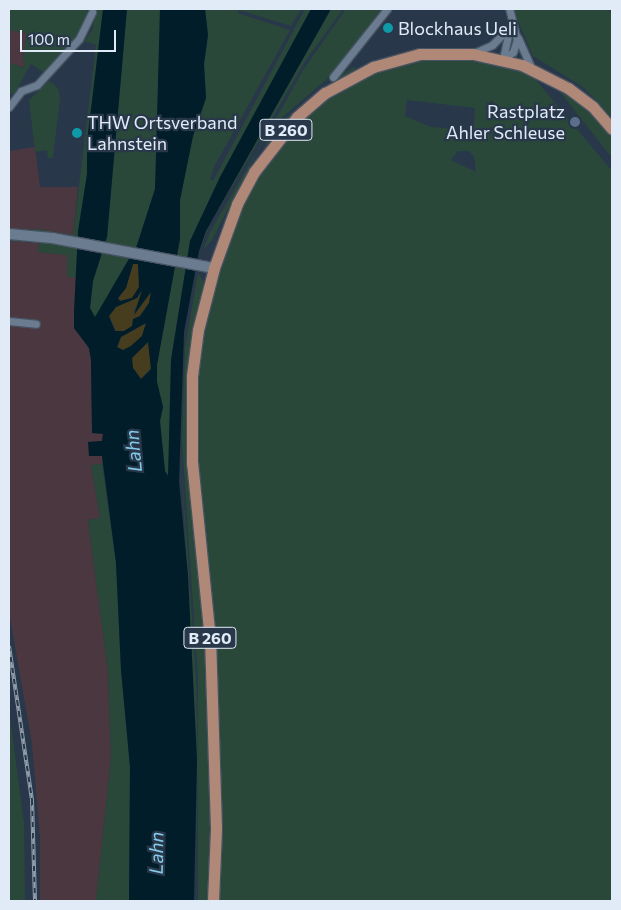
<!DOCTYPE html>
<style>
body{margin:0}
#map{position:relative;width:621px;height:910px;overflow:hidden;background:#283749;font-family:Commissioner,sans-serif}
div>[style]{position:absolute}
.industrial>*{inset:0;background:#4a373f}
.green>*{inset:0;background:#29483a}
.sand>*{inset:0;background:#453d1d}
.water>*{inset:0;background:#001d29}
.roads{filter:drop-shadow(1px 0 #465362) drop-shadow(-1px 0 #465362) drop-shadow(0 1px #465362) drop-shadow(0 -1px #465362)}
.street>*{height:7px;margin:-3.5px;padding:0 3.5px;transform-origin:3.5px;border-radius:3.5px;background:#6b7c91}
.secondary>*{height:10px;margin:-5px;padding:0 5px;transform-origin:5px;border-radius:5px;background:#6b7c91}
.primary>*{height:11px;margin:-5.5px;padding:0 5.5px;transform-origin:5.5px;border-radius:5.5px;background:#b08877}
.rail>*{height:4px;margin-top:-2px;transform-origin:0;background:repeating-linear-gradient(90deg,#283749 0 5.5px,#929eac 0 11px);box-sizing:border-box;border-block:1px solid #929eac}
.dots>*{width:14px;height:14px;translate:-50% -50%;box-sizing:border-box;border:2px solid #283749;border-radius:50%}
span{translate:-50% -50%;white-space:nowrap;text-align:center;line-height:1.15;-webkit-text-stroke:4.5px #283749;paint-order:stroke}
.shield-label span{padding:1px 4px;background:#283749;border:1px solid;border-radius:4px;-webkit-text-stroke-width:0}
.shield-label{font-size:16px;color:#e1ebf7;font-weight:700}
.poi-label{font-size:18px;color:#e1ebf7}
.left{translate:0 -50%;text-align:left}
.right{translate:-100% -50%;text-align:right}
.water-label{font-size:19px;color:#83c9e9;font-style:italic}
.frame{position:absolute;inset:0;border:10px solid #e1ebf7;pointer-events:none}
.scale{position:absolute;left:20px;top:30px;width:96px;height:22px;box-sizing:border-box;border:2px solid #e1ebf7;border-top:0;padding-left:6px;font-size:15px;line-height:18px;white-space:nowrap;color:#e1ebf7;-webkit-text-stroke:4px #283749;paint-order:stroke}
</style>
<div id="map">
<div class="industrial">
<div style="clip-path:polygon(9px 30px,27px 33px,23px 57px,26px 68px,9px 63px)"></div>
<div style="clip-path:polygon(35px 147px,40px 187px,78px 187px,73px 236px,9px 228px,9px 151px)"></div>
<div style="clip-path:polygon(9px 241px,39px 243px,39px 252px,67px 255px,68px 277px,77px 277px,74px 328px,89px 348px,91px 360px,92px 433px,103px 433px,102px 441px,89px 442px,89px 456px,102px 455px,102px 464px,91px 465px,100px 518px,88px 520px,108px 672px,111px 758px,96px 901px,40px 901px,40px 838px,32px 744px,9px 612px)"></div>
</div>
<div class="green">
<div style="clip-path:polygon(9px 9px,88px 9px,84px 27px,77px 37px,45px 73px,31px 64px,14px 94px,9px 94px,9px 63px,25px 68px,23px 57px,27px 33px,9px 30px)"></div>
<div style="clip-path:polygon(96px 9px,103px 9px,101px 46px,88px 130px,87px 174px,78px 238px,9px 230px,39px 229px,73px 235px,96px 45px,84px 41px,93px 29px)"></div>
<div style="clip-path:polygon(127px 9px,160px 9px,157px 168px,155px 189px,137px 245px,95px 318px,90px 308px,93px 281px,107px 237px)"></div>
<div style="clip-path:polygon(205px 9px,301px 9px,291px 26px,239px 10px,238px 13px,290px 30px,215px 165px,210px 179px,213px 181px,305px 9px,311px 9px,220px 177px,190px 241px,171px 360px,169px 476px,165px 471px,160px 421px,163px 407px,157px 382px,157px 364px,180px 239px,180px 200px,193px 136px,206px 98px,204px 64px,208px 35px)"></div>
<div style="clip-path:polygon(331px 9px,343px 9px,306px 60px,209px 226px,198px 255px,206px 231px,223px 198px)"></div>
<div style="clip-path:polygon(346px 9px,383px 9px,334px 73px,272px 126px,303px 70px)"></div>
<div style="clip-path:polygon(513px 9px,608px 9px,612px 15px,612px 117px,583px 87px,533px 56px)"></div>
<div style="clip-path:polygon(evenodd,436px 57px,482px 60px,531px 74px,612px 171px,612px 901px,216px 901px,218px 862px,194px 434px,199px 352px,210px 304px,235px 218px,259px 171px,300px 120px,326px 97px,365px 74px,416px 60px,436px 57px,407px 100px,475px 108px,474px 124px,470px 130px,431px 127px,405px 116px,407px 100px,436px 57px,458px 151px,469px 151px,474px 156px,476px 172px,451px 160px,458px 151px)"></div>
<div style="clip-path:polygon(354px 67px,356px 69px,328px 85px,290px 118px,263px 149px,272px 129px,336px 78px)"></div>
<div style="clip-path:polygon(49px 81px,58px 88px,60px 98px,53px 158px,48px 158px,47px 150px,35px 152px,29px 100px)"></div>
<div style="clip-path:polygon(556px 87px,596px 116px,612px 134px,612px 158px)"></div>
<div style="clip-path:polygon(264px 139px,212px 240px,203px 250px,210px 232px)"></div>
<div style="clip-path:polygon(9px 238px,52px 241px,78px 248px,77px 277px,67px 277px,67px 255px,38px 252px,39px 243px,9px 241px)"></div>
<div style="clip-path:polygon(198px 273px,204px 283px,190px 356px,211px 767px,210px 901px,198px 901px,198px 678px,182px 442px,185px 348px)"></div>
<div style="clip-path:polygon(180px 442px,196px 676px,198px 767px,195px 901px,197px 760px)"></div>
<div style="clip-path:polygon(102px 464px,116px 563px,121px 670px,130px 767px,129px 901px,96px 901px,111px 758px,108px 672px,88px 520px,100px 518px,91px 465px)"></div>
<div style="clip-path:polygon(9px 709px,24px 823px,25px 901px,9px 901px)"></div>
</div>
<div class="sand">
<div style="clip-path:polygon(133px 264px,138px 264px,139px 287px,132px 298px,120px 301px,118px 299px,126px 288px)"></div>
<div style="clip-path:polygon(142px 290px,142px 298px,133px 311px,136px 311px,151px 292px,149px 303px,140px 316px,133px 319px,133px 326px,124px 331px,116px 331px,109px 316px,116px 307px,137px 298px)"></div>
<div style="clip-path:polygon(146px 323px,142px 336px,131px 346px,123px 351px,117px 348px,121px 337px)"></div>
<div style="clip-path:polygon(148px 342px,151px 368px,141px 379px,133px 368px,132px 358px)"></div>
</div>
<div class="water">
<div style="clip-path:polygon(evenodd,103px 9px,127px 9px,107px 237px,93px 281px,90px 308px,95px 317px,137px 245px,155px 189px,160px 9px,205px 9px,208px 35px,204px 64px,206px 98px,193px 136px,180px 200px,180px 239px,157px 365px,157px 382px,163px 407px,160px 421px,165px 471px,168px 476px,171px 360px,190px 241px,220px 177px,311px 9px,331px 9px,206px 231px,199px 251px,184px 332px,179px 482px,188px 575px,197px 760px,194px 901px,129px 901px,130px 767px,121px 670px,116px 563px,102px 456px,89px 456px,88px 442px,102px 441px,103px 434px,92px 433px,91px 360px,89px 348px,74px 328px,74px 311px,78px 231px,87px 174px,87px 142px,103px 9px,133px 264px,138px 264px,139px 287px,132px 298px,120px 301px,118px 298px,126px 288px,133px 264px,103px 9px,142px 290px,134px 315px,151px 292px,149px 303px,140px 316px,133px 319px,132px 326px,124px 331px,115px 331px,109px 316px,116px 307px,137px 298px,142px 290px,103px 9px,146px 323px,142px 336px,131px 346px,123px 350px,117px 347px,121px 337px,146px 323px,103px 9px,148px 342px,151px 369px,141px 379px,133px 368px,132px 358px,148px 342px)"></div>
</div>
<div class="roads">
<div class="street">
<div style="left:518px;top:38px;width:34px;rotate:66deg"></div>
<div style="left:474px;top:53px;width:20px;rotate:-24deg"></div>
<div style="left:492px;top:45px;width:24px;rotate:-45deg"></div>
<div style="left:503px;top:59px;width:12px;rotate:-35deg"></div>
<div style="left:513px;top:52px;width:13px;rotate:-72deg"></div>
<div style="left:517px;top:40px;width:32px;rotate:-104deg"></div>
<div style="left:503px;top:59px;width:29px;rotate:-78deg"></div>
<div style="left:333px;top:77px;width:87px;rotate:-51.5deg"></div>
<div style="left:9px;top:107px;width:20px;rotate:-53deg"></div>
<div style="left:21px;top:91px;width:17px;rotate:-21deg"></div>
<div style="left:37px;top:85px;width:62px;rotate:-47.6deg"></div>
<div style="left:79px;top:39px;width:30px;rotate:-64deg"></div>
<div style="left:9px;top:321px;width:27px;rotate:6deg"></div>
</div>
<div class="secondary">
<div style="left:9px;top:234px;width:43px;rotate:5.3deg"></div>
<div style="left:52px;top:238px;width:165px;rotate:10.5deg"></div>
</div>
<div class="primary">
<div style="left:213px;top:901px;width:73px;rotate:-87.6deg"></div>
<div style="left:216px;top:828px;width:189px;rotate:-91.8deg"></div>
<div style="left:210px;top:639px;width:177px;rotate:-95.8deg"></div>
<div style="left:192px;top:463px;width:87px;rotate:-90deg"></div>
<div style="left:192px;top:376px;width:46px;rotate:-82.6deg"></div>
<div style="left:198px;top:330px;width:64px;rotate:-75.5deg"></div>
<div style="left:214px;top:268px;width:68px;rotate:-70.2deg"></div>
<div style="left:237px;top:204px;width:36px;rotate:-62deg"></div>
<div style="left:254px;top:172px;width:70px;rotate:-52deg"></div>
<div style="left:297px;top:117px;width:37px;rotate:-41deg"></div>
<div style="left:325px;top:93px;width:55px;rotate:-28.4deg"></div>
<div style="left:373px;top:67px;width:49px;rotate:-15.5deg"></div>
<div style="left:420px;top:54px;width:53px"></div>
<div style="left:473px;top:54px;width:50px;rotate:12.7deg"></div>
<div style="left:522px;top:65px;width:51px;rotate:26.6deg"></div>
<div style="left:568px;top:88px;width:31px;rotate:37deg"></div>
<div style="left:593px;top:107px;width:29px;rotate:49deg"></div>
</div>
</div>
<div class="rail">
<div style="left:9px;top:646px;width:156px;rotate:81.5deg"></div>
<div style="left:32px;top:800px;width:101px;rotate:88.3deg"></div>
</div>
<div class="dots">
<div style="left:388px;top:28px;background:#0f9aa8"></div>
<div style="left:575px;top:122px;background:#5c6f8a"></div>
<div style="left:77px;top:133px;background:#0f9aa8"></div>
</div>
<div class="shield-label">
<span style="left:286px;top:130px">B 260</span>
<span style="left:210px;top:638px">B 260</span>
</div>
<div class="poi-label">
<span class="left" style="left:398px;top:28px">Blockhaus Ueli</span>
<span class="right" style="left:565px;top:122px">Rastplatz<br>Ahler Schleuse</span>
<span class="left" style="left:87px;top:133px">THW Ortsverband<br>Lahnstein</span>
</div>
<div class="water-label">
<span style="left:133px;top:451px;rotate:-95deg">Lahn</span>
<span style="left:156px;top:853px;rotate:-89deg">Lahn</span>
</div>
<div class="frame"></div>
<div class="scale">100 m</div>
</div>
